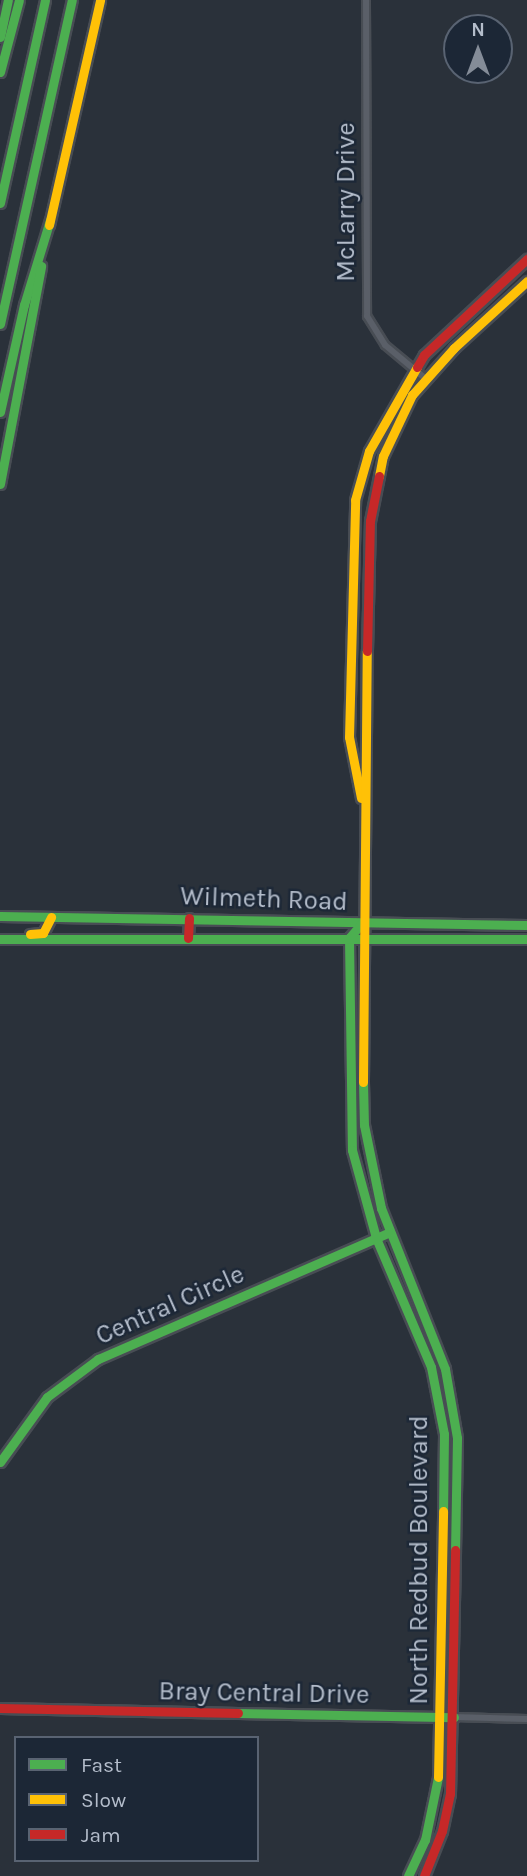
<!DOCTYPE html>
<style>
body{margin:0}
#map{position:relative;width:527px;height:1876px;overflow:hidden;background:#2a313a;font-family:Karla,sans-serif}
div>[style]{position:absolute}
.roads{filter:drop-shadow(2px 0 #484d54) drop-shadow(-2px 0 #484d54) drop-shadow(0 2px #484d54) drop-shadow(0 -2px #484d54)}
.street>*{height:6px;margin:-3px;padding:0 3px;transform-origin:3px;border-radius:3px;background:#5a5f68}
.fast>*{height:9px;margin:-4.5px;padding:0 4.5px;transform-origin:4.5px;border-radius:4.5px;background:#4caf50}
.slow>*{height:9px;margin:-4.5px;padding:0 4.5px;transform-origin:4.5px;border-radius:4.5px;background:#ffc107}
.jam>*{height:9px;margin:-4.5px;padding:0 4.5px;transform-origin:4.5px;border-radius:4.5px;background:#c62828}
span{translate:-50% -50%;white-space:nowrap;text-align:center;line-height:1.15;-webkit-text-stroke:5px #1c2736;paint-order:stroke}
.street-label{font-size:26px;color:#b4bdcb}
.legend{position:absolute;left:14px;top:1736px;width:245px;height:126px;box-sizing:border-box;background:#1c2736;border:2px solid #596372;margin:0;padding:9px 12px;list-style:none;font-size:21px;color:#b4bdcb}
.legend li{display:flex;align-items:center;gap:14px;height:35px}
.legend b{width:35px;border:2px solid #596372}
.north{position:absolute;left:443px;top:14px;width:70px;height:70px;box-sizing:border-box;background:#1c2736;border:2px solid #596372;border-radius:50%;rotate:0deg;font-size:19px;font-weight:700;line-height:28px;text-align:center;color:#b4bdcb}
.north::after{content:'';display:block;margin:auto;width:24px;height:32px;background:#848c98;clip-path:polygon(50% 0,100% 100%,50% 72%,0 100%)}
</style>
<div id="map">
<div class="roads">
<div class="street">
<div style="left:366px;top:0;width:316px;rotate:89.8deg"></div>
<div style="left:367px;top:316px;width:34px;rotate:58deg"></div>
<div style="left:385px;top:345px;width:53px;rotate:39.7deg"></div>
<div style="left:454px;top:1717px;width:73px;rotate:1.6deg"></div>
</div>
<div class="fast">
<div style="left:0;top:37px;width:38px;rotate:-78deg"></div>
<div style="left:0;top:72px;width:74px;rotate:-75.2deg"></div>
<div style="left:0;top:203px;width:208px;rotate:-77.5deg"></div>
<div style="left:0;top:324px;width:332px;rotate:-77.5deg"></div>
<div style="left:0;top:412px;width:110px;rotate:-77.4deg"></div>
<div style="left:24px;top:305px;width:89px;rotate:-73deg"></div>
<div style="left:0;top:484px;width:222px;rotate:-79.3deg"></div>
<div style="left:0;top:916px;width:527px;rotate:0.98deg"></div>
<div style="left:362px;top:923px;width:20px;rotate:131deg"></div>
<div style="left:349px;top:938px;width:212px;rotate:89.2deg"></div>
<div style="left:352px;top:1150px;width:91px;rotate:74.7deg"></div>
<div style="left:376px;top:1238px;width:140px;rotate:66.9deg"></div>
<div style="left:431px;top:1367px;width:68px;rotate:79deg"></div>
<div style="left:444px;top:1434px;width:77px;rotate:90.7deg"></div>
<div style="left:0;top:939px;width:527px"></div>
<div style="left:363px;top:1082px;width:43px;rotate:88.7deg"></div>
<div style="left:364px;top:1125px;width:85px;rotate:78.4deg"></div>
<div style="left:381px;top:1208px;width:173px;rotate:68.3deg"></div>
<div style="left:445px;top:1369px;width:70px;rotate:80.1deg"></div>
<div style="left:457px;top:1438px;width:112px;rotate:91deg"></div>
<div style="left:0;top:1462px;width:80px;rotate:-54.1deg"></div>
<div style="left:47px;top:1397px;width:64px;rotate:-36.7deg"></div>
<div style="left:98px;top:1359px;width:318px;rotate:-23.5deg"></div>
<div style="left:238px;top:1713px;width:216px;rotate:1.1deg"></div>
<div style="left:408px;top:1876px;width:40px;rotate:-65deg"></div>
<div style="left:425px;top:1840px;width:64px;rotate:-78.3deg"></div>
</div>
<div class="slow">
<div style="left:49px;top:225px;width:231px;rotate:-77.2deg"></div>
<div style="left:379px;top:476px;width:20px;rotate:-79deg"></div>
<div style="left:383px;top:456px;width:68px;rotate:-64.6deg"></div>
<div style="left:412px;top:395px;width:63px;rotate:-48.2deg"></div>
<div style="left:454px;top:348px;width:99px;rotate:-42.5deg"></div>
<div style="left:361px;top:798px;width:62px;rotate:-101.1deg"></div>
<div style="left:349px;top:737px;width:237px;rotate:-88.5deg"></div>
<div style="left:355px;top:500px;width:51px;rotate:-74.1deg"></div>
<div style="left:369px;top:451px;width:97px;rotate:-60.3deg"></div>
<div style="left:30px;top:934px;width:13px;rotate:-4deg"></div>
<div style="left:43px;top:933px;width:18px;rotate:-63deg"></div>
<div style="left:363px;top:1082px;width:431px;rotate:-89.5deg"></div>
<div style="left:438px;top:1777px;width:266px;rotate:-88.9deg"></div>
</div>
<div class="jam">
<div style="left:417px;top:367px;width:14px;rotate:-60deg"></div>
<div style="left:424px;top:355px;width:141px;rotate:-43deg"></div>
<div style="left:367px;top:651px;width:130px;rotate:-88.7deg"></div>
<div style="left:370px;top:521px;width:46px;rotate:-78.7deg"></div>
<div style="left:188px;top:938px;width:20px;rotate:-87deg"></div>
<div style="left:0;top:1708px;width:238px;rotate:1.2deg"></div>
<div style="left:424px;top:1876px;width:48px;rotate:-68.2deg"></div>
<div style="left:442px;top:1831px;width:38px;rotate:-78deg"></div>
<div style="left:450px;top:1794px;width:244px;rotate:-88.8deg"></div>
</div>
</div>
<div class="street-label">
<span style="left:346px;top:202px;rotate:-90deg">McLarry Drive</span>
<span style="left:264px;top:899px;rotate:2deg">Wilmeth Road</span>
<span style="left:170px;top:1305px;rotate:-24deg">Central Circle</span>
<span style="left:419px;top:1560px;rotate:-90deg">North Redbud Boulevard</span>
<span style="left:264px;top:1693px;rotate:1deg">Bray Central Drive</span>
</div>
<ul class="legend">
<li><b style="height:9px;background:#4caf50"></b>Fast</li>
<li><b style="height:9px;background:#ffc107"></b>Slow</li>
<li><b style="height:9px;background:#c62828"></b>Jam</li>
</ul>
<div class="north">N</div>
</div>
